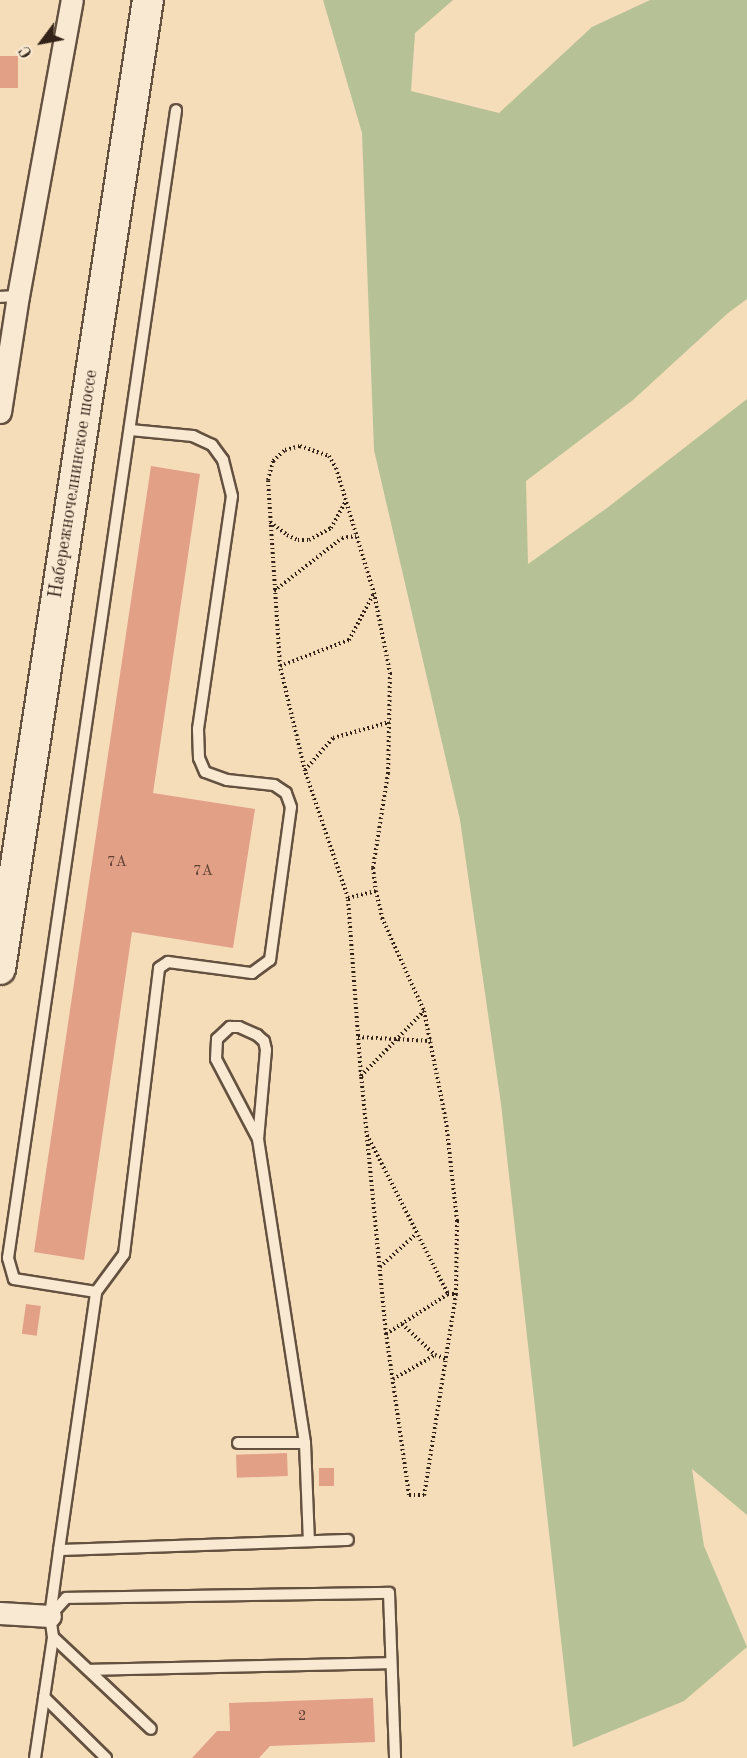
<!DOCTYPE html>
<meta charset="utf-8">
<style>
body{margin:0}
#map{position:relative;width:747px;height:1758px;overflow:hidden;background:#f6ddb9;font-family:"Old Standard TT",serif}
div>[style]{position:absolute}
.green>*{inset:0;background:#b6c295}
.building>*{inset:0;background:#e2a087;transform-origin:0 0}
.path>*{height:4px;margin-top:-2px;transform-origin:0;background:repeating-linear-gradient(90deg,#332217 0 1.5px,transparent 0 4.5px)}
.roads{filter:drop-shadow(2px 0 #645140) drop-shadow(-2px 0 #645140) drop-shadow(0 2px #645140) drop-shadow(0 -2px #645140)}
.service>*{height:10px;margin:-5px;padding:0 5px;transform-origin:5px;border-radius:5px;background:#f9e9d2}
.minor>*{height:21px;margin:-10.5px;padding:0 10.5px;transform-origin:10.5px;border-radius:10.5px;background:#f9e9d2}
.secondary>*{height:30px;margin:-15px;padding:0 15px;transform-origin:15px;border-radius:15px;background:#f9e9d2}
span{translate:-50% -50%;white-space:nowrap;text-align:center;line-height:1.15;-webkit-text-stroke:5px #f9e9d2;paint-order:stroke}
.number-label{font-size:15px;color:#5f4233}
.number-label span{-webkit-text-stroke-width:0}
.street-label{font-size:18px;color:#332217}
.north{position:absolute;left:12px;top:12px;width:60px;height:60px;-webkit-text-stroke:4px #f9e9d2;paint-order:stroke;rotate:238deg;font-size:16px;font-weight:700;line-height:24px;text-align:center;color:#332217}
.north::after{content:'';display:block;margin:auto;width:21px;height:27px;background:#332217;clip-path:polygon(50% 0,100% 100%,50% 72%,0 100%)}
</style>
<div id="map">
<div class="green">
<div style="clip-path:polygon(323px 0,453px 0,415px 33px,411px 91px,499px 113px,592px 27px,650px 0,747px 0,747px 299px,728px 313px,633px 400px,526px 481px,528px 564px,607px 508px,747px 399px,747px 1515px,692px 1469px,704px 1546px,747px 1647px,684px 1701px,573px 1747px,501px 1104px,460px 820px,374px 450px,362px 133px)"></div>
</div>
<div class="building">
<div style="left:0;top:56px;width:18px;height:32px"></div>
<div style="clip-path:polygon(151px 466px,200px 474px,153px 793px,255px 809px,233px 948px,132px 932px,84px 1260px,34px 1252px)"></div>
<div style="left:26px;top:1304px;width:15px;height:30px;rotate:8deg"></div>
<div style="left:287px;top:1453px;width:23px;height:51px;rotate:88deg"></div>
<div style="left:334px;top:1468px;width:18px;height:15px;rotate:90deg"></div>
<div style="clip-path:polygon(373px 1698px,375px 1742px,270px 1746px,259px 1758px,192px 1758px,217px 1731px,230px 1731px,229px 1703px)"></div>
</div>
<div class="path">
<div style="left:300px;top:446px;width:31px;rotate:19deg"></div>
<div style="left:329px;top:456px;width:14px;rotate:60deg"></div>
<div style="left:336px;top:468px;width:131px;rotate:73.1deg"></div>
<div style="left:374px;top:593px;width:82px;rotate:78.7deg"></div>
<div style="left:390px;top:673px;width:100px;rotate:91.1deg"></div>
<div style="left:388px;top:773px;width:96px;rotate:99deg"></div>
<div style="left:373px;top:868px;width:23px;rotate:83deg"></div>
<div style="left:376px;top:891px;width:28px;rotate:77deg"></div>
<div style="left:382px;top:918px;width:102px;rotate:65.7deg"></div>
<div style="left:424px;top:1011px;width:112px;rotate:78.7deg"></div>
<div style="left:446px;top:1121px;width:101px;rotate:83.7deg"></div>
<div style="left:457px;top:1221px;width:73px;rotate:90.8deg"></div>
<div style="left:456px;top:1294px;width:204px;rotate:99deg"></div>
<div style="left:424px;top:1495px;width:15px;rotate:180deg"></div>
<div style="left:409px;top:1495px;width:163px;rotate:-98.1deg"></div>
<div style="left:386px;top:1334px;width:259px;rotate:-95.5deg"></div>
<div style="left:361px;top:1076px;width:178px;rotate:-94.2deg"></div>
<div style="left:348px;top:898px;width:134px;rotate:-108.7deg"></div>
<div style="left:305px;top:771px;width:108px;rotate:-103.4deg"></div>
<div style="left:280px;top:666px;width:186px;rotate:-93.7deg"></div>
<div style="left:268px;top:480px;width:20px;rotate:-75deg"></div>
<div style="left:273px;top:461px;width:16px;rotate:-43deg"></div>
<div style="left:285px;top:450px;width:16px;rotate:-15deg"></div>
<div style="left:270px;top:522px;width:21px;rotate:37deg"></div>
<div style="left:287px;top:535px;width:12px;rotate:24deg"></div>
<div style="left:298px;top:540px;width:11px"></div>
<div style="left:309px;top:540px;width:25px;rotate:-29deg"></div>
<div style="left:331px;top:528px;width:31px;rotate:-61deg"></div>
<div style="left:274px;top:591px;width:86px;rotate:-37.9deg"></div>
<div style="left:342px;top:538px;width:14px;rotate:-8deg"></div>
<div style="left:280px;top:666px;width:74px;rotate:-20.6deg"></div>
<div style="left:349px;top:640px;width:53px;rotate:-62deg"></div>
<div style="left:305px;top:770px;width:43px;rotate:-48.8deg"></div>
<div style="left:333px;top:738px;width:59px;rotate:-15.7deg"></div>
<div style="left:348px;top:898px;width:29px;rotate:-14deg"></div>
<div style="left:358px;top:1037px;width:73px;rotate:3.1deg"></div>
<div style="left:361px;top:1076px;width:91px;rotate:-45.9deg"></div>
<div style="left:367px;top:1135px;width:178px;rotate:63deg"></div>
<div style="left:380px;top:1267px;width:49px;rotate:-42.5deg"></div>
<div style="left:402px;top:1324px;width:45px;rotate:43.2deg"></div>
<div style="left:435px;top:1355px;width:13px;rotate:18deg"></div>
<div style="left:386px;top:1334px;width:74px;rotate:-32.8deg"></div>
<div style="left:448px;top:1294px;width:8px"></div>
<div style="left:393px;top:1379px;width:48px;rotate:-29.7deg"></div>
</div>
<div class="roads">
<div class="service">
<div style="left:0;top:297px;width:18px;rotate:-3deg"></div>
<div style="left:230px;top:1027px;width:9px"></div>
<div style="left:239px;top:1027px;width:20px;rotate:24deg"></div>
<div style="left:257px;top:1035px;width:9px;rotate:41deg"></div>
<div style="left:264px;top:1041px;width:9px;rotate:77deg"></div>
<div style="left:266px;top:1050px;width:89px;rotate:95.1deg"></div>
<div style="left:258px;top:1139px;width:90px;rotate:-117.7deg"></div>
<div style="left:216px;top:1059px;width:20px;rotate:-87deg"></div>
<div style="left:217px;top:1039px;width:18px;rotate:-43deg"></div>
<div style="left:258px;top:1139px;width:308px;rotate:81.2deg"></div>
<div style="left:305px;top:1443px;width:98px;rotate:87.7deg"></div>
<div style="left:96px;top:1292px;width:83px;rotate:-171deg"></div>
<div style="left:14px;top:1279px;width:22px;rotate:-106deg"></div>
<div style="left:8px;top:1258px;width:1160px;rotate:-81.67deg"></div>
<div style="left:238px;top:1443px;width:67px"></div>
<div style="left:59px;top:1550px;width:261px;rotate:-81.8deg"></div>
<div style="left:96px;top:1292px;width:47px;rotate:-53.6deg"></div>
<div style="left:124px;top:1254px;width:288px;rotate:-83deg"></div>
<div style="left:159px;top:968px;width:11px;rotate:-34deg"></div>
<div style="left:168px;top:962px;width:85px;rotate:7.5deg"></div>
<div style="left:252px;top:973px;width:22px;rotate:-36deg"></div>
<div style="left:270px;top:960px;width:154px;rotate:-82.2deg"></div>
<div style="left:291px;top:807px;width:15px;rotate:-110deg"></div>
<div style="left:286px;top:793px;width:14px;rotate:-146deg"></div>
<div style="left:274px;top:785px;width:47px;rotate:-173.9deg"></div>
<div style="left:227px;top:780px;width:23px;rotate:-160deg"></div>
<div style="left:205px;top:772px;width:15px;rotate:-113deg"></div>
<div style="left:199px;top:758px;width:29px;rotate:-92deg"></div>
<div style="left:198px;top:729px;width:235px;rotate:-81.7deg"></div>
<div style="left:232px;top:496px;width:37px;rotate:-104deg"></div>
<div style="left:223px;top:460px;width:19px;rotate:-126deg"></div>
<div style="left:212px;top:445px;width:21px;rotate:-155deg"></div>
<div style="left:193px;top:436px;width:63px;rotate:-174.6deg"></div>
<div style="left:50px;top:1616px;width:24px;rotate:-48deg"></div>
<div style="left:66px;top:1598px;width:323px;rotate:-0.9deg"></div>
<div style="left:389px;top:1593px;width:165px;rotate:87.9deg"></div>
<div style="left:53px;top:1637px;width:134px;rotate:43.2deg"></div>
<div style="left:89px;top:1670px;width:302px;rotate:-1.3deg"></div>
<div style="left:44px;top:1697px;width:87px;rotate:44.5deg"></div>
<div style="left:35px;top:1758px;width:122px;rotate:-81.5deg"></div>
<div style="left:53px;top:1637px;width:21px;rotate:-98deg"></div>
<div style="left:50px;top:1616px;width:67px;rotate:-82.2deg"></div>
<div style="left:59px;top:1550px;width:289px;rotate:-2deg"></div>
</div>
<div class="minor">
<div style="left:0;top:412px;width:117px;rotate:-81.2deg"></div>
<div style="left:18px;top:296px;width:301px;rotate:-79.7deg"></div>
<div style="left:0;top:1613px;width:50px;rotate:3.4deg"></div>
</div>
<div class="secondary">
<div style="left:0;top:969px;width:980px;rotate:-81.32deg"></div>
</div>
</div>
<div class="number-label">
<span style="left:117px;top:863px">7А</span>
<span style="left:203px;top:872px">7А</span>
<span style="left:302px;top:1717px">2</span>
</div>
<div class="street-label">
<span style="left:74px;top:484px;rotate:-81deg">Набережночелнинское шоссе</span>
</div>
<div class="north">С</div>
</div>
